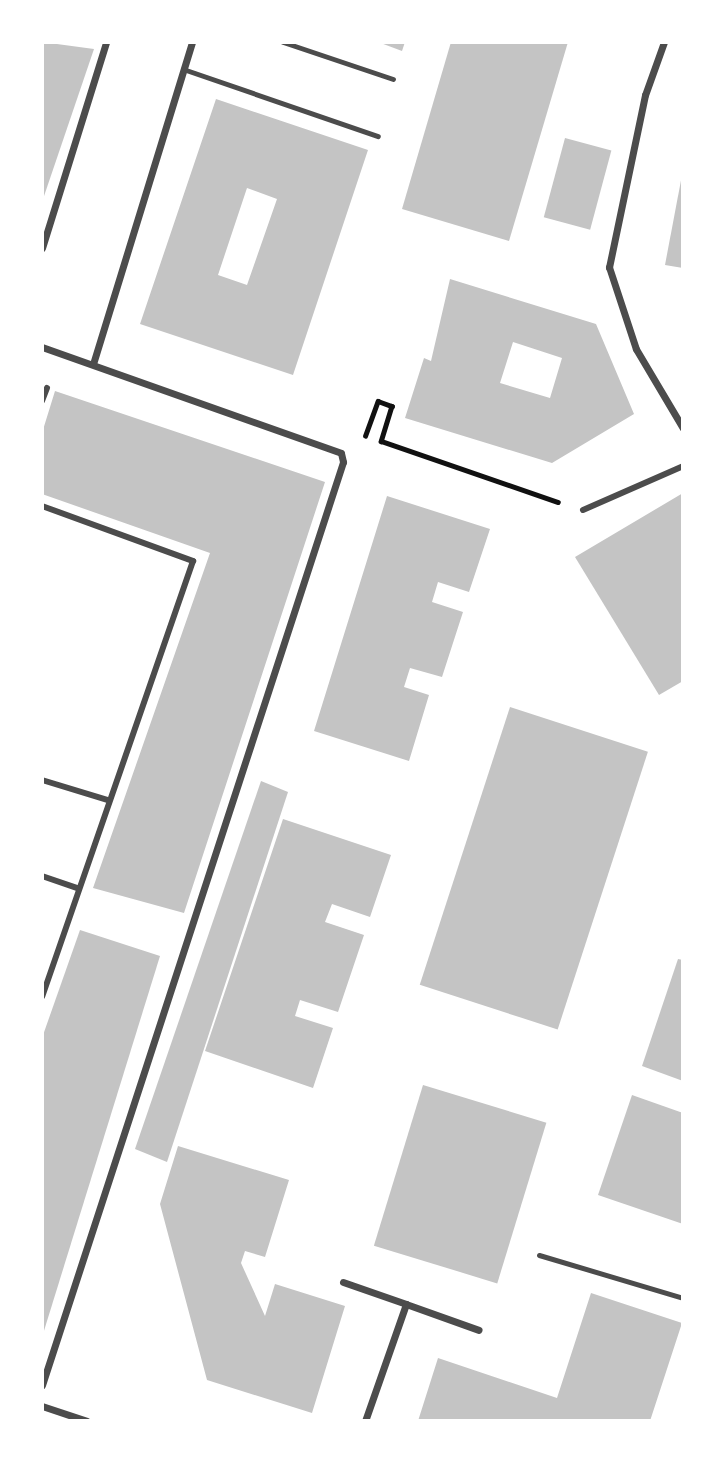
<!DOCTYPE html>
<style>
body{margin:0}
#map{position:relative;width:725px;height:1463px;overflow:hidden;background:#fff;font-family:Arial,sans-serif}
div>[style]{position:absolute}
.building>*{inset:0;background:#c4c4c4;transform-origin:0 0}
.path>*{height:4.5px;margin:-2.25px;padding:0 2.25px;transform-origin:2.25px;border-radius:2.25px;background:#111}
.service>*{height:5px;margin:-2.5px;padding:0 2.5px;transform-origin:2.5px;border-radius:2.5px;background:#4c4c4c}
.pedestrian>*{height:6px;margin:-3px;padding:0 3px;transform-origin:3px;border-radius:3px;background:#4c4c4c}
.minor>*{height:7px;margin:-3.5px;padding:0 3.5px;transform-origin:3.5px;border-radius:3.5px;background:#4c4c4c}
span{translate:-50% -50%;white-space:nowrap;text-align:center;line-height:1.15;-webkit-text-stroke:5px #fff;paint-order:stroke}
.frame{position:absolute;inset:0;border:44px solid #fff;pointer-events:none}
</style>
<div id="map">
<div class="building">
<div style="clip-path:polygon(42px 42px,94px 49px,42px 202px)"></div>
<div style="clip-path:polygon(378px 42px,405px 42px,402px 51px)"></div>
<div style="clip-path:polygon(451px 42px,568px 42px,509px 241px,402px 209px)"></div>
<div style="clip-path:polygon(evenodd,216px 99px,368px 150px,293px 375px,140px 324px,216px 99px,247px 188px,277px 199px,247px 285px,218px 275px,247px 188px)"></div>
<div style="left:565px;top:138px;width:48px;height:82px;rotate:15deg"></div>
<div style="clip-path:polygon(682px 175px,683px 175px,683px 268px,665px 265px)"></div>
<div style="clip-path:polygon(evenodd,450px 279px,596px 324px,634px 414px,552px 463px,405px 418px,424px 358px,431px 361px,450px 279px,513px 342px,562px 358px,550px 398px,500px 383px,513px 342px)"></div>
<div style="clip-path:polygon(55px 391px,325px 482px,184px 913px,93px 888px,210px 553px,42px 494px,42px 433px)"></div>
<div style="clip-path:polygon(683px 493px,683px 681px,659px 695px,575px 557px)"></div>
<div style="clip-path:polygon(387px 496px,490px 529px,469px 592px,438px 582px,432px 602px,463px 612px,442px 677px,410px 668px,404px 687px,429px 695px,409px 761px,314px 731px)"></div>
<div style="left:510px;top:707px;width:145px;height:292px;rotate:18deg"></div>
<div style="clip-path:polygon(261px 781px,288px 792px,167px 1162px,135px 1149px)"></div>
<div style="clip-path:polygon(283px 819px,391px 855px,370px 917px,332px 904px,325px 922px,364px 935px,338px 1012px,300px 1000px,295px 1016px,333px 1028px,313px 1088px,205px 1051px)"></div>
<div style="clip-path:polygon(80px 930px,160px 956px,43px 1334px,42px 1038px)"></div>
<div style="clip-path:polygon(678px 959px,683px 960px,683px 1081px,642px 1066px)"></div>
<div style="left:423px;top:1085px;width:129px;height:168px;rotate:17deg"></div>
<div style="clip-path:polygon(632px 1095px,683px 1113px,683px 1224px,598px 1195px)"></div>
<div style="clip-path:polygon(178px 1146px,289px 1180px,265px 1257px,245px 1251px,241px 1263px,265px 1316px,275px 1284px,345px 1306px,312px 1413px,207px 1380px,160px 1204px)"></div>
<div style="clip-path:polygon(591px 1293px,682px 1323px,650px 1421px,418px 1421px,438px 1358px,557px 1398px)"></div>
</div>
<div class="path">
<div style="left:365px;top:436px;width:37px;rotate:-70deg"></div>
<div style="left:378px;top:401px;width:15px;rotate:20deg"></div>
<div style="left:392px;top:406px;width:37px;rotate:107deg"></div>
<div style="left:381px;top:441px;width:187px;rotate:19deg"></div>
</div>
<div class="service">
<div style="left:283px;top:42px;width:116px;rotate:18.6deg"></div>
<div style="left:183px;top:69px;width:206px;rotate:19deg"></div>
<div style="left:539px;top:1255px;width:150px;rotate:16.6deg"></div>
</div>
<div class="pedestrian">
<div style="left:42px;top:401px;width:14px;rotate:-69deg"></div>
<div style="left:42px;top:506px;width:161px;rotate:20deg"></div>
<div style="left:193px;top:561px;width:461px;rotate:109.1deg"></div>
<div style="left:583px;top:510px;width:109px;rotate:-23.7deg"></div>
<div style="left:42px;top:780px;width:69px;rotate:16.9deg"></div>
<div style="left:42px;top:876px;width:39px;rotate:19deg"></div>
</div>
<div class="minor">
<div style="left:664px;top:42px;width:56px;rotate:109.7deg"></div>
<div style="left:645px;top:95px;width:176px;rotate:101.8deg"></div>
<div style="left:609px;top:267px;width:86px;rotate:71.8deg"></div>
<div style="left:636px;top:349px;width:92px;rotate:59.3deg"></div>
<div style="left:42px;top:248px;width:216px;rotate:-72.7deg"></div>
<div style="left:42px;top:347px;width:317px;rotate:19.5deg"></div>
<div style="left:341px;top:453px;width:9px;rotate:77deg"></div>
<div style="left:343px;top:462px;width:971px;rotate:108.06deg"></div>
<div style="left:93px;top:364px;width:337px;rotate:-72.9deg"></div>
<div style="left:343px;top:1282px;width:67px;rotate:19.2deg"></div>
<div style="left:406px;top:1304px;width:124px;rotate:109.3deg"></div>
<div style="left:406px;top:1304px;width:77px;rotate:19.6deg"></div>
<div style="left:42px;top:1406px;width:47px;rotate:18.4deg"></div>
</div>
<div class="frame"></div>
</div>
